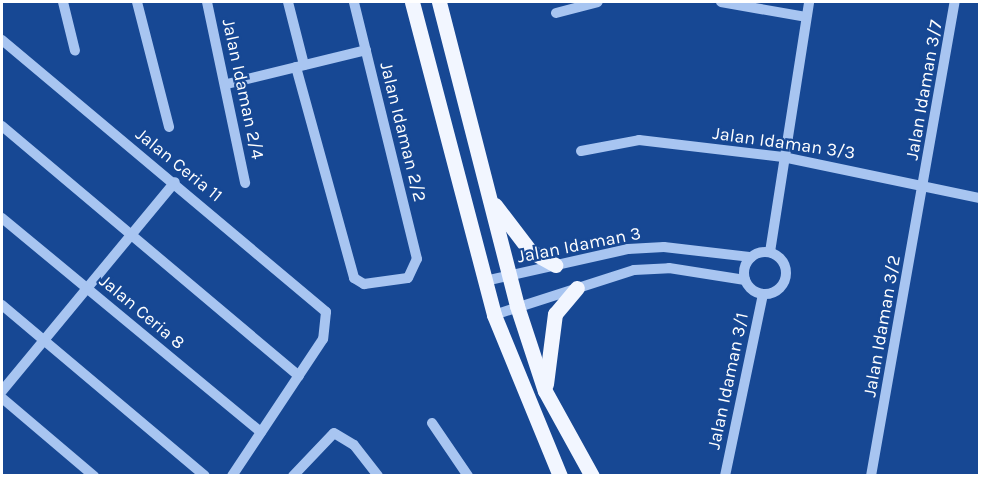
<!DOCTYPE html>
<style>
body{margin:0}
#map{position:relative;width:981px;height:477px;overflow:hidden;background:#174894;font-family:Karla,sans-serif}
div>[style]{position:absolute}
.minor>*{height:10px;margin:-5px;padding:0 5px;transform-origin:5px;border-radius:5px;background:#a8c5f1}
.minor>.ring{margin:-5px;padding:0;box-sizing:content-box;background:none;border:10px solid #a8c5f1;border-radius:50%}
.major>*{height:15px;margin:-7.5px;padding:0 7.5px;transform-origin:7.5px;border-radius:7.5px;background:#f2f6ff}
span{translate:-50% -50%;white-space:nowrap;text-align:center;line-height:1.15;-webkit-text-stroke:4.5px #174894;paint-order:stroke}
.street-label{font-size:18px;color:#fff}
.frame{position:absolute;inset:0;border:3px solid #fff;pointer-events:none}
</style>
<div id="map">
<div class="minor">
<div style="left:63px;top:2px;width:50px;rotate:76.2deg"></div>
<div style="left:137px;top:2px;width:129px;rotate:75.6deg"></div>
<div style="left:207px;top:2px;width:185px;rotate:78.1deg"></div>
<div style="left:288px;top:2px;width:65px;rotate:75.7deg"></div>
<div style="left:721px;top:2px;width:86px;rotate:10deg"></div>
<div style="left:556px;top:13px;width:43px;rotate:-14.7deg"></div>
<div style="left:2px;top:40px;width:423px;rotate:40deg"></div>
<div style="left:326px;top:312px;width:27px;rotate:96deg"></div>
<div style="left:323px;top:339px;width:164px;rotate:123.6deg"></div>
<div style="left:296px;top:67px;width:219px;rotate:74.6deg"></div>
<div style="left:354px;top:278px;width:12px;rotate:31deg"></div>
<div style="left:364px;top:284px;width:44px;rotate:-7.8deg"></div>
<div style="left:408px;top:278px;width:21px;rotate:-65deg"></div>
<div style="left:417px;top:259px;width:265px;rotate:-103.8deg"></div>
<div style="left:227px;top:84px;width:143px;rotate:-13.7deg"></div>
<div style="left:2px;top:126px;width:388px;rotate:40.1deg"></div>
<div style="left:581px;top:151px;width:59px;rotate:-10.7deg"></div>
<div style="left:639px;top:140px;width:145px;rotate:6.7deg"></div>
<div style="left:783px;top:157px;width:201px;rotate:11.8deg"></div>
<div style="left:2px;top:218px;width:336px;rotate:39.6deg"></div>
<div style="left:770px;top:252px;width:253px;rotate:-81.1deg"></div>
<div class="ring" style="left:744px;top:252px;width:32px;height:32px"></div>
<div style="left:485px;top:281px;width:147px;rotate:-12.6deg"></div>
<div style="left:628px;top:249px;width:36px;rotate:-3deg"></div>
<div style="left:664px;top:247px;width:88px;rotate:6.6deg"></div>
<div style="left:2px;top:305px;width:265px;rotate:40.1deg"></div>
<div style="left:494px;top:315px;width:147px;rotate:-17.8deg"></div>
<div style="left:634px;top:270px;width:35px;rotate:-3deg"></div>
<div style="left:669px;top:268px;width:77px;rotate:9deg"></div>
<div style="left:2px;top:391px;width:271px;rotate:-50.4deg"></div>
<div style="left:2px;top:398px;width:121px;rotate:40.3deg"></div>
<div style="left:432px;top:423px;width:64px;rotate:55.8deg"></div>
<div style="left:293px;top:476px;width:59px;rotate:-46.4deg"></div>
<div style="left:334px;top:433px;width:23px;rotate:31deg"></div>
<div style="left:354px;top:445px;width:39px;rotate:52deg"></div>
<div style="left:725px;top:476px;width:186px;rotate:-78.2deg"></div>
<div style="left:871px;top:476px;width:481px;rotate:-80deg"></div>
</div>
<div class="major">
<div style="left:412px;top:2px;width:324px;rotate:75.3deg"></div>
<div style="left:494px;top:315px;width:174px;rotate:67.7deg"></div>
<div style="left:439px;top:2px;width:314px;rotate:75.6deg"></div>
<div style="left:517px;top:306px;width:89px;rotate:71.8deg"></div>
<div style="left:545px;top:391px;width:97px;rotate:61.1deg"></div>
<div style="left:495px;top:205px;width:58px;rotate:52.7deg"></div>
<div style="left:530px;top:251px;width:29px;rotate:29deg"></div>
<div style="left:546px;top:384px;width:71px;rotate:-82.7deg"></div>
<div style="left:555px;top:314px;width:34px;rotate:-50deg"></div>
</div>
<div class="street-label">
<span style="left:243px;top:89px;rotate:78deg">Jalan Idaman 2/4</span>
<span style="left:924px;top:90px;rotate:-80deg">Jalan Idaman 3/7</span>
<span style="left:403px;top:132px;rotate:76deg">Jalan Idaman 2/2</span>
<span style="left:784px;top:143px;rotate:8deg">Jalan Idaman 3/3</span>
<span style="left:179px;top:165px;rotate:39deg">Jalan Ceria 11</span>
<span style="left:579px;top:245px;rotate:-11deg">Jalan Idaman 3</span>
<span style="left:142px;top:312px;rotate:40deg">Jalan Ceria 8</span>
<span style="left:882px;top:326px;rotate:-80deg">Jalan Idaman 3/2</span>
<span style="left:728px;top:381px;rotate:-78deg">Jalan Idaman 3/1</span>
</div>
<div class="frame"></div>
</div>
